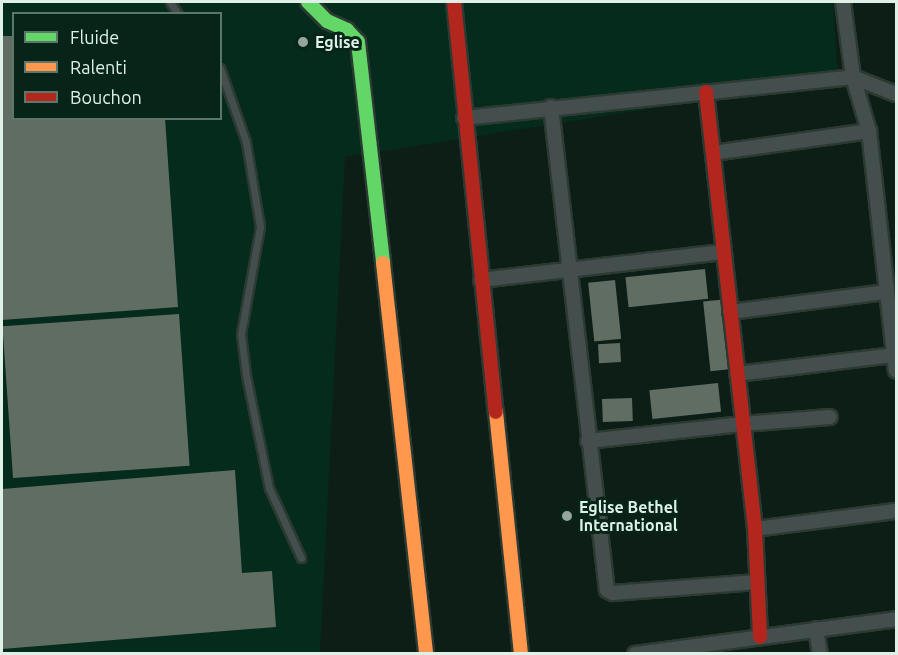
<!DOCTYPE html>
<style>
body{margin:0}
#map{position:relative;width:898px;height:655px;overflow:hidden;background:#0d1e17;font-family:Ubuntu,sans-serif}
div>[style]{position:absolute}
.built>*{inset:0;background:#052b1c}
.building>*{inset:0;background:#606d62;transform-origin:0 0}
.roads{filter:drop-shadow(2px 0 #2c3a33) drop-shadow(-2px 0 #2c3a33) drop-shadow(0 2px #2c3a33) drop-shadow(0 -2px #2c3a33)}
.lane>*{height:7px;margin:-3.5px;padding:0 3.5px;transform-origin:3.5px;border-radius:3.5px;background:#444e4d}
.street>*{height:14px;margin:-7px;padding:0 7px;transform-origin:7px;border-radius:7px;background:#444e4d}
.fast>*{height:14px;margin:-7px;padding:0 7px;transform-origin:7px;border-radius:7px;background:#63d668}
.slow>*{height:14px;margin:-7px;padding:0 7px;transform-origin:7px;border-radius:7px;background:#ff974d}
.jam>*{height:14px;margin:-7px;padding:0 7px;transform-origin:7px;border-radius:7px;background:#b3261e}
.dots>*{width:16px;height:16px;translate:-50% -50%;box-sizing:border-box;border:3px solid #062518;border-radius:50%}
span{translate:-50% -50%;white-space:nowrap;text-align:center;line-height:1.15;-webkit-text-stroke:6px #062518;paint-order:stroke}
.poi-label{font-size:16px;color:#dff0e7;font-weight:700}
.left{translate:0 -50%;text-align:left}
.frame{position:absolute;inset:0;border:3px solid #dff0e7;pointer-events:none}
.legend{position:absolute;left:12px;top:12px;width:210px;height:108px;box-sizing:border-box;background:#062518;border:2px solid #5d766b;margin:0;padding:8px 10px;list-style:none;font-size:18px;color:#dff0e7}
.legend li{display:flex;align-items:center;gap:12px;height:30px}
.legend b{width:30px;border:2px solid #5d766b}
</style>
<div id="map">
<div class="built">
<div style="clip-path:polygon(evenodd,2px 2px,833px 2px,838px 79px,345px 157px,320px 653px,2px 653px,2px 2px,14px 14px,220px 14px,220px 118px,14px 118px,14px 14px)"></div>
</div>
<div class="building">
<div style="clip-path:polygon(2px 36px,14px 36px,14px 118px,165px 118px,178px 307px,2px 320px)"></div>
<div style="left:705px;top:269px;width:30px;height:80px;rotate:84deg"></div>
<div style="left:615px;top:280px;width:59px;height:27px;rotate:84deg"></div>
<div style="left:728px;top:299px;width:70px;height:25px;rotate:84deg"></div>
<div style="left:179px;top:314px;width:152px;height:177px;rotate:86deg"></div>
<div style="left:620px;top:343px;width:19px;height:22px;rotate:87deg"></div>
<div style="left:718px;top:383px;width:29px;height:69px;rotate:84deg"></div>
<div style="left:632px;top:398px;width:23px;height:30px;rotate:88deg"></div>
<div style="clip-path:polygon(235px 470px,242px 573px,272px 571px,276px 627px,2px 649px,2px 489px)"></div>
</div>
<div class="roads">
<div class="lane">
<div style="left:170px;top:2px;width:14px;rotate:56deg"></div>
<div style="left:220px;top:68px;width:78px;rotate:70.6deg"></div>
<div style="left:246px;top:142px;width:86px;rotate:80.6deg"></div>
<div style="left:260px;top:227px;width:109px;rotate:100.1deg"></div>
<div style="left:241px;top:334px;width:41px;rotate:83deg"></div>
<div style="left:246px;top:375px;width:115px;rotate:78.5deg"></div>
<div style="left:269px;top:488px;width:77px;rotate:65.4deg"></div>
</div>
<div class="street">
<div style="left:843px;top:2px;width:76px;rotate:82.4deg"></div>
<div style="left:853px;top:77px;width:56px;rotate:73.5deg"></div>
<div style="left:869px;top:131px;width:241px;rotate:83.6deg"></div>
<div style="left:551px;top:107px;width:486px;rotate:83.4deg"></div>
<div style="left:607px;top:590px;width:7px;rotate:27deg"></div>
<div style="left:613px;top:593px;width:144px;rotate:-4.4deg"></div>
<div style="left:464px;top:118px;width:391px;rotate:-6deg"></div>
<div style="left:853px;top:77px;width:46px;rotate:21.6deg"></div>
<div style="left:713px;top:153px;width:158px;rotate:-8deg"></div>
<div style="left:481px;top:280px;width:243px;rotate:-6.6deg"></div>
<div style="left:730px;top:312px;width:158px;rotate:-7.3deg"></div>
<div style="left:737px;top:374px;width:159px;rotate:-6.9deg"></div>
<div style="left:588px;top:441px;width:156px;rotate:-6.3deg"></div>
<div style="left:743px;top:424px;width:87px;rotate:-4.6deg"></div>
<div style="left:755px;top:529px;width:142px;rotate:-7.3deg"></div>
<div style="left:816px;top:629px;width:25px;rotate:81deg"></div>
<div style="left:635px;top:654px;width:263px;rotate:-7.6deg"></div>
</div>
<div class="fast">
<div style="left:308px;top:2px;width:27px;rotate:45deg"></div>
<div style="left:327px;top:21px;width:22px;rotate:24deg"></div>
<div style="left:347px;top:30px;width:16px;rotate:47deg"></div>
<div style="left:358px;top:42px;width:222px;rotate:83.5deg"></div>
</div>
<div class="slow">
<div style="left:383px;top:263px;width:393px;rotate:83.7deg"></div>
<div style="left:496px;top:412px;width:243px;rotate:84.1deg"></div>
</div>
<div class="jam">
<div style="left:454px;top:2px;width:412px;rotate:84.2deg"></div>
<div style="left:706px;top:92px;width:440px;rotate:83.6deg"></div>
<div style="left:755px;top:529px;width:108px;rotate:87.3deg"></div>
</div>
</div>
<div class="dots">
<div style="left:303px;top:42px;background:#96a69e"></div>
<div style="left:567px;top:516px;background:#96a69e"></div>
</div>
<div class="poi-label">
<span class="left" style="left:315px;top:42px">Eglise</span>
<span class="left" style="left:579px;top:516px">Eglise Bethel<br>International</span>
</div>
<div class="frame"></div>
<ul class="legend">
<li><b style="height:8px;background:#63d668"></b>Fluide</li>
<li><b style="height:8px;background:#ff974d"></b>Ralenti</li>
<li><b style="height:8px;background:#b3261e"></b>Bouchon</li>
</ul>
</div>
